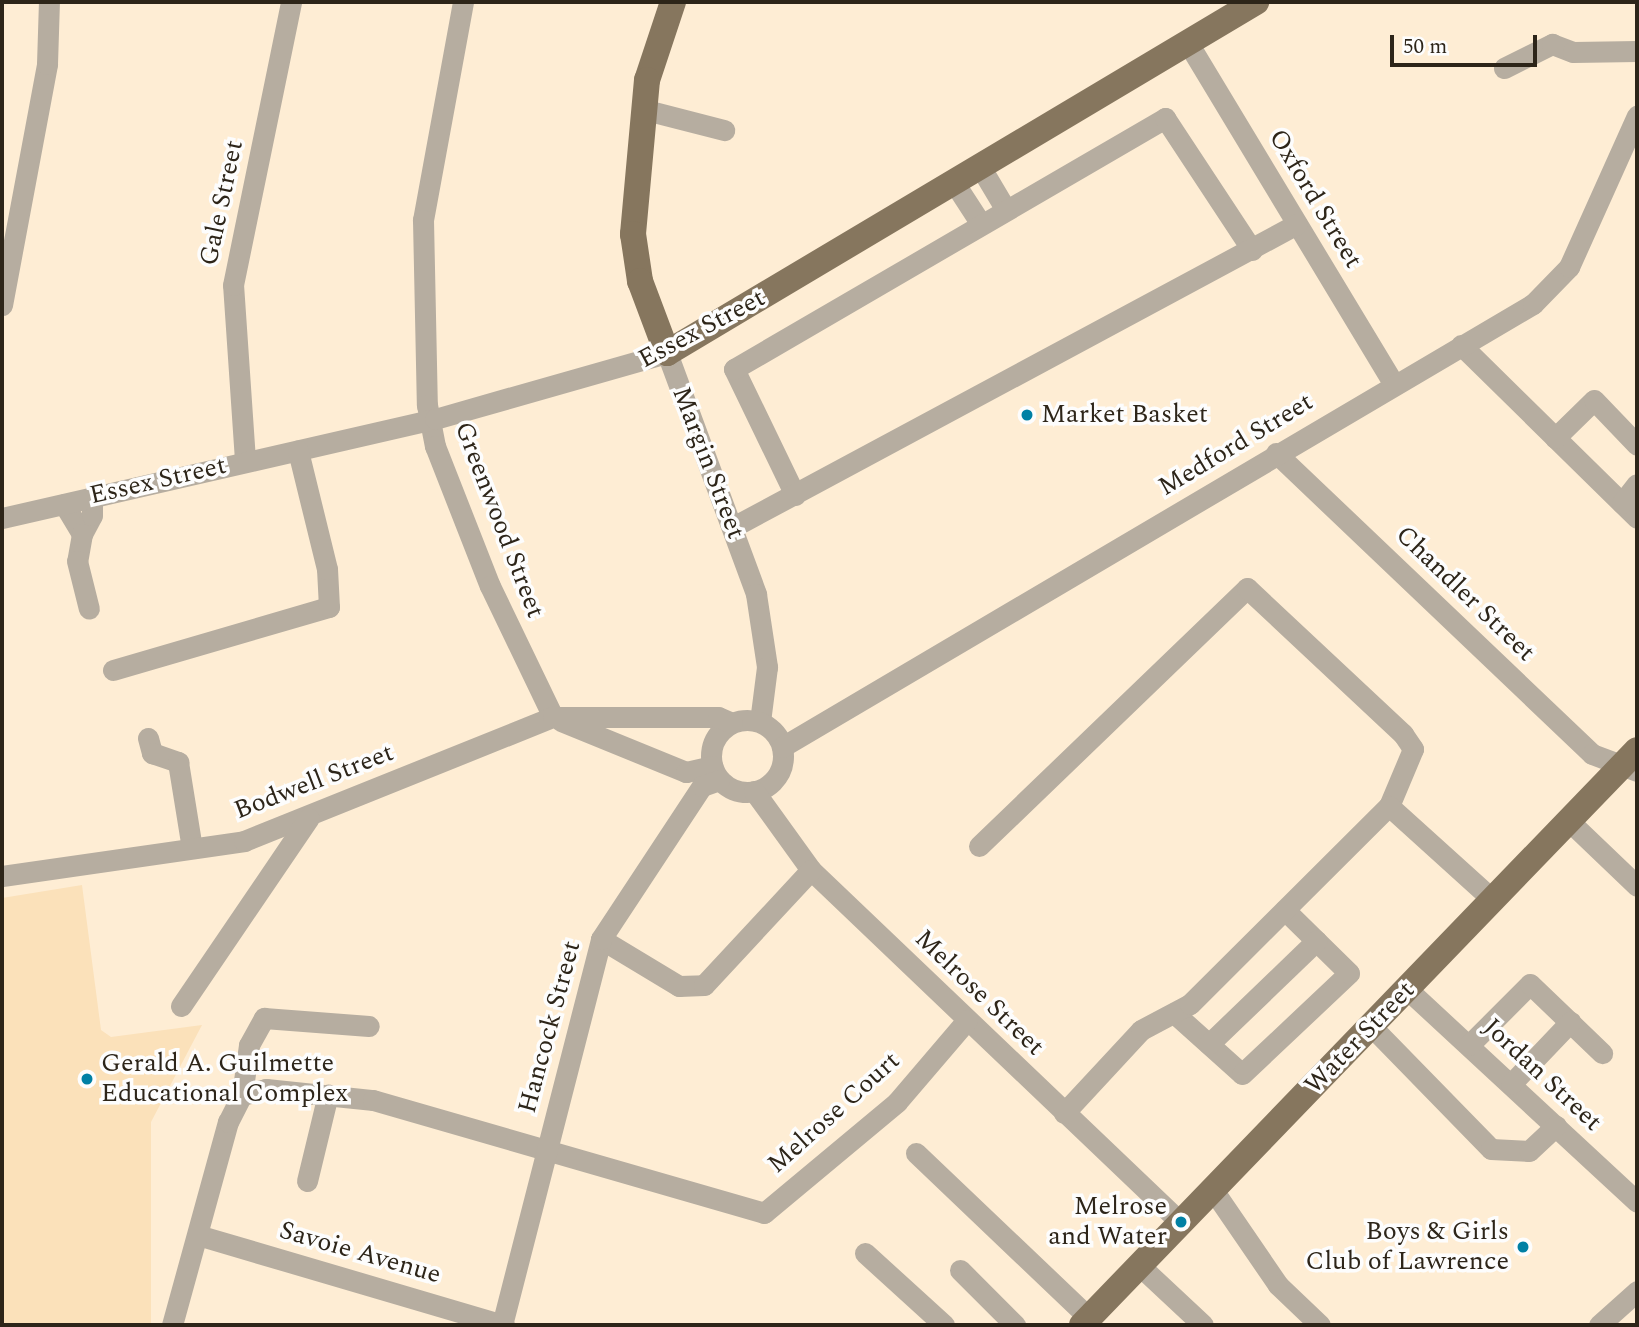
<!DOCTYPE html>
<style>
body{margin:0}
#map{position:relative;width:1639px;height:1327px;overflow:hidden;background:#feedd4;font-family:Spectral,serif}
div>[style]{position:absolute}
.built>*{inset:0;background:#fbe1ba}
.minor>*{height:21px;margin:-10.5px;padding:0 10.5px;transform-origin:10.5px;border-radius:10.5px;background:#b6ada0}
.minor>.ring{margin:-10.5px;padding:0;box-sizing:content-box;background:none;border:21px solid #b6ada0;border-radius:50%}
.major>*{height:26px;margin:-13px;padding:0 13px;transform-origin:13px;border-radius:13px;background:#86765e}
.dots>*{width:19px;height:19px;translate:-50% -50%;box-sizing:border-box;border:4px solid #fdfdfd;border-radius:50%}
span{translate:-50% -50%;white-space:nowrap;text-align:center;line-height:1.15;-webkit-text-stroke:7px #fdfdfd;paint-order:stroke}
.street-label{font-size:26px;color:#2d2519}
.poi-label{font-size:26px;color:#2d2519}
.left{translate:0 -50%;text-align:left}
.right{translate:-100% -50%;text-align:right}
.frame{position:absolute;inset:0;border:4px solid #2d2519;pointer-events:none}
.scale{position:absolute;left:1390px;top:35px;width:147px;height:32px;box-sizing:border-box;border:4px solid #2d2519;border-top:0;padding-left:9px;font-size:21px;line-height:24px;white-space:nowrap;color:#2d2519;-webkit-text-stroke:5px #fdfdfd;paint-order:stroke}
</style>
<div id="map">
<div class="built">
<div style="clip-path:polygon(82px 885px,101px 1030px,111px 1037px,202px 1025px,151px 1122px,151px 1325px,2px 1325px,2px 898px)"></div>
</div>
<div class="minor">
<div style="left:463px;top:2px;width:222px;rotate:100.4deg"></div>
<div style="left:423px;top:220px;width:185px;rotate:88.8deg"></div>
<div style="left:427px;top:405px;width:42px;rotate:79deg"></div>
<div style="left:435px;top:446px;width:150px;rotate:68.6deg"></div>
<div style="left:490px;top:586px;width:145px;rotate:64.3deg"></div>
<div style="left:1188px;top:43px;width:398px;rotate:58.9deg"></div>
<div style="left:1504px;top:68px;width:54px;rotate:-26.6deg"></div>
<div style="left:1552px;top:44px;width:22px;rotate:21deg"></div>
<div style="left:1573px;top:52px;width:64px;rotate:-0.9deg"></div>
<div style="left:642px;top:109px;width:85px;rotate:14.4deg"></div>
<div style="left:981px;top:168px;width:49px;rotate:59.2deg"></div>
<div style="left:955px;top:184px;width:48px;rotate:57deg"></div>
<div style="left:2px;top:305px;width:245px;rotate:-79.4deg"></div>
<div style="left:47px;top:64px;width:62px;rotate:-88.2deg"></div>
<div style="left:1461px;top:345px;width:247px;rotate:44.5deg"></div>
<div style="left:1555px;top:438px;width:54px;rotate:-44.3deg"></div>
<div style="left:1594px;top:400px;width:62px;rotate:46.3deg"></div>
<div style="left:1276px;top:453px;width:436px;rotate:43.6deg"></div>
<div style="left:1592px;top:754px;width:48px;rotate:20.7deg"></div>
<div style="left:245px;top:460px;width:175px;rotate:-93.9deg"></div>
<div style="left:233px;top:285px;width:289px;rotate:-78.4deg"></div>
<div style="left:795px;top:495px;width:140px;rotate:-115.8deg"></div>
<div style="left:734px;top:369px;width:499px;rotate:-30.2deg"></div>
<div style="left:1165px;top:118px;width:158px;rotate:56.6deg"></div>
<div style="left:1622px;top:503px;width:24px;rotate:-52deg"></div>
<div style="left:64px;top:504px;width:35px;rotate:59deg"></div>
<div style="left:82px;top:534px;width:21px;rotate:-62deg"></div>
<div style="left:92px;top:515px;width:18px;rotate:-90deg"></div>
<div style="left:2px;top:518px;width:444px;rotate:-12.9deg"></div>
<div style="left:435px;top:419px;width:241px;rotate:-15.9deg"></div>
<div style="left:667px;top:353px;width:257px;rotate:69.7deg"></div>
<div style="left:756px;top:594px;width:74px;rotate:81.4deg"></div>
<div style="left:767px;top:667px;width:55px;rotate:97.3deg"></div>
<div style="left:733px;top:527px;width:640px;rotate:-28.25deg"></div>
<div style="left:82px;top:534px;width:27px;rotate:100deg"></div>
<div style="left:77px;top:561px;width:49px;rotate:76deg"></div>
<div style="left:113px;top:670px;width:225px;rotate:-16.3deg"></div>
<div style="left:329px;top:607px;width:38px;rotate:-93deg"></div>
<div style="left:327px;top:569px;width:122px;rotate:-103.8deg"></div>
<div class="ring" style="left:711px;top:720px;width:51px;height:51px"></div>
<div style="left:561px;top:721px;width:135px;rotate:22.2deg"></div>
<div style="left:686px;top:772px;width:27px;rotate:-13deg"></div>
<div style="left:148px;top:738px;width:16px;rotate:75deg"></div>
<div style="left:152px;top:753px;width:28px;rotate:19deg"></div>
<div style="left:178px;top:762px;width:87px;rotate:80.8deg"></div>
<div style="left:782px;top:747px;width:872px;rotate:-30.54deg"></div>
<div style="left:1533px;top:304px;width:52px;rotate:-45.8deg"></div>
<div style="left:1569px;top:267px;width:166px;rotate:-65.8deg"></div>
<div style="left:754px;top:791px;width:97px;rotate:54.2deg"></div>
<div style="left:811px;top:870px;width:511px;rotate:43.65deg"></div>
<div style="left:1569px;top:821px;width:94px;rotate:43.7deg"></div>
<div style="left:979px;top:846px;width:372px;rotate:-43.9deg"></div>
<div style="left:1247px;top:588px;width:214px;rotate:43.1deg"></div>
<div style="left:1403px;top:734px;width:18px;rotate:56deg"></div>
<div style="left:1413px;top:749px;width:62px;rotate:112.8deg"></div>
<div style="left:2px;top:876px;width:245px;rotate:-8.2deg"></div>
<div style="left:244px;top:841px;width:333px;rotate:-21.9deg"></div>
<div style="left:553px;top:717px;width:165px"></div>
<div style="left:718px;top:717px;width:15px;rotate:23deg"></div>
<div style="left:601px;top:939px;width:91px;rotate:31.1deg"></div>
<div style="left:679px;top:986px;width:25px;rotate:-2deg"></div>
<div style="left:704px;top:985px;width:157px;rotate:-47.1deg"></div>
<div style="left:1407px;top:989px;width:313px;rotate:42.8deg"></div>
<div style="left:181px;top:1006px;width:227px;rotate:-55.8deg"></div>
<div style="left:1174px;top:1013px;width:91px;rotate:41.9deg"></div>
<div style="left:1242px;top:1074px;width:147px;rotate:-43.3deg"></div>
<div style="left:1349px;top:973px;width:90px;rotate:-135.5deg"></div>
<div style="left:1371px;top:1026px;width:172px;rotate:45.7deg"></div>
<div style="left:1491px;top:1149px;width:38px;rotate:3deg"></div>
<div style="left:1529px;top:1151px;width:37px;rotate:-43deg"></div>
<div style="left:1209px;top:1044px;width:149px;rotate:-43.9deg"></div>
<div style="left:1469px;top:1045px;width:86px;rotate:-45deg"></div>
<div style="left:1530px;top:984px;width:100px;rotate:43.8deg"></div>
<div style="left:1511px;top:1084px;width:86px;rotate:-46.4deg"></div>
<div style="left:242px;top:1095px;width:50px;rotate:-82deg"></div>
<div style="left:249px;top:1045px;width:31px;rotate:-61deg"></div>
<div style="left:264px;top:1018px;width:105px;rotate:4.4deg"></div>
<div style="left:1064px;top:1113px;width:113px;rotate:-47.1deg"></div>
<div style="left:1141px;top:1030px;width:55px;rotate:-28deg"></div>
<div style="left:1190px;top:1004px;width:281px;rotate:-44.9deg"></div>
<div style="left:1389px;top:806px;width:140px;rotate:42.1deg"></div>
<div style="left:916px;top:1153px;width:239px;rotate:43.6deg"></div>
<div style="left:307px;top:1181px;width:89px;rotate:-76.4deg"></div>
<div style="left:1213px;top:1190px;width:115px;rotate:55.6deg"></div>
<div style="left:1278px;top:1285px;width:58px;rotate:43.6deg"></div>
<div style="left:201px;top:1236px;width:316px;rotate:16.4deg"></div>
<div style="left:865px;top:1253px;width:107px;rotate:42.3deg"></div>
<div style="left:1140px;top:1266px;width:86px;rotate:43.1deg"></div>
<div style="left:960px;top:1270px;width:78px;rotate:45deg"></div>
<div style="left:172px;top:1325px;width:211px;rotate:-74.6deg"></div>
<div style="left:228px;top:1122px;width:30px;rotate:-63deg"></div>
<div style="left:242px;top:1095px;width:25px;rotate:-14deg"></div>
<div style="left:266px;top:1089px;width:108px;rotate:5.9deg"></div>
<div style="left:373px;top:1100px;width:407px;rotate:16.1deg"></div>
<div style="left:764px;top:1213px;width:173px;rotate:-39.8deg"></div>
<div style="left:897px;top:1102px;width:108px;rotate:-49.5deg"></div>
<div style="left:502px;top:1325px;width:398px;rotate:-75.6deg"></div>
<div style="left:601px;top:939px;width:183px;rotate:-56.6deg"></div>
<div style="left:702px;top:786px;width:18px;rotate:-19deg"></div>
<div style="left:1599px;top:1325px;width:51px;rotate:-41.8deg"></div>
</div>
<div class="major">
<div style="left:673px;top:2px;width:82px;rotate:108.4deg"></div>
<div style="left:647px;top:80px;width:155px;rotate:95.2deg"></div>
<div style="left:633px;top:234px;width:48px;rotate:81.5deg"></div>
<div style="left:640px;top:281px;width:77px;rotate:69.4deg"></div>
<div style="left:667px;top:353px;width:686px;rotate:-30.79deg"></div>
<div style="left:1082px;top:1325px;width:799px;rotate:-46.01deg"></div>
</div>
<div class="dots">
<div style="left:1027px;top:415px;background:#0080a4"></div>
<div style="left:87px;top:1079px;background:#0080a4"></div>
<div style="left:1181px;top:1222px;background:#0080a4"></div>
<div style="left:1523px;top:1247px;background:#0080a4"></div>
</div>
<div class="street-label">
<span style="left:1315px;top:199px;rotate:59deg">Oxford Street</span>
<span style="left:222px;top:203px;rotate:-78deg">Gale Street</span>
<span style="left:702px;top:329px;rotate:-28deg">Essex Street</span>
<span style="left:1236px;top:445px;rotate:-31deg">Medford Street</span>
<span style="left:708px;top:463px;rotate:69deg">Margin Street</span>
<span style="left:158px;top:481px;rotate:-13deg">Essex Street</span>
<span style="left:499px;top:520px;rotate:69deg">Greenwood Street</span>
<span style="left:1465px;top:594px;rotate:44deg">Chandler Street</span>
<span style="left:314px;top:782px;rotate:-21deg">Bodwell Street</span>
<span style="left:979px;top:993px;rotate:44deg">Melrose Street</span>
<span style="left:550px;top:1027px;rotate:-75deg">Hancock Street</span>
<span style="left:1360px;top:1038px;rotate:-46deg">Water Street</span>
<span style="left:1542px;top:1075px;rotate:43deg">Jordan Street</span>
<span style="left:834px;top:1113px;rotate:-42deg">Melrose Court</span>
<span style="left:360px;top:1253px;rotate:16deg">Savoie Avenue</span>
</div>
<div class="poi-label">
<span class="left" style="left:1041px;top:415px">Market Basket</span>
<span class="left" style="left:101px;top:1079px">Gerald A. Guilmette<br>Educational Complex</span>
<span class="right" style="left:1167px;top:1222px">Melrose<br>and Water</span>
<span class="right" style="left:1509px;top:1247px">Boys &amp; Girls<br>Club of Lawrence</span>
</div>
<div class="frame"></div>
<div class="scale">50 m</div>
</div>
